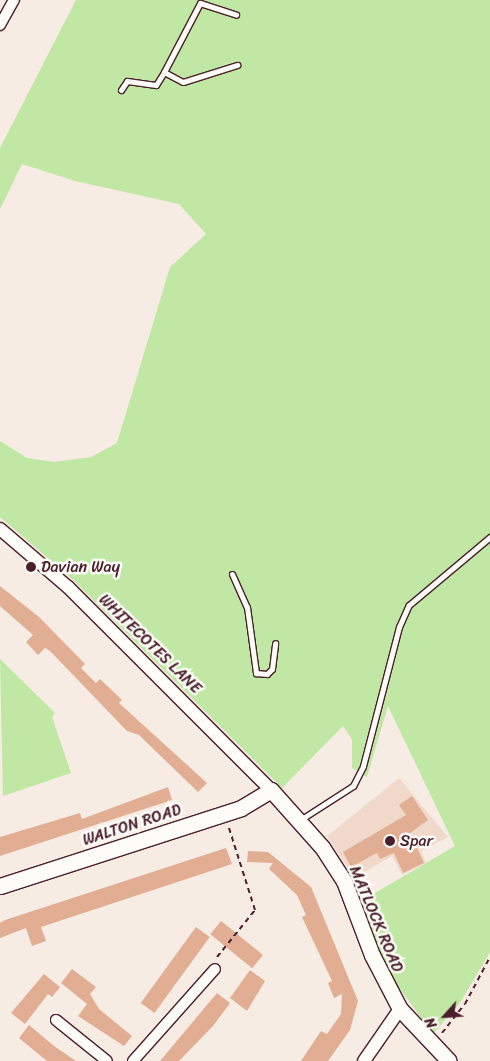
<!DOCTYPE html>
<style>
body{margin:0}
#map{position:relative;width:490px;height:1061px;overflow:hidden;background:#f7ece3;font-family:Sriracha,sans-serif}
div>[style]{position:absolute}
.built>*{inset:0;background:#f0d9cb}
.green>*{inset:0;background:#c0e7a3}
.building>*{inset:0;background:#e1ae94;transform-origin:0 0}
.path>*{height:2px;margin-top:-1px;transform-origin:0;background:repeating-linear-gradient(90deg,#4a1f2b 0 5px,transparent 0 9px)}
.roads{filter:drop-shadow(1px 0 #4a1f2b) drop-shadow(-1px 0 #4a1f2b) drop-shadow(0 1px #4a1f2b) drop-shadow(0 -1px #4a1f2b)}
.service>*{height:5px;margin:-2.5px;padding:0 2.5px;transform-origin:2.5px;border-radius:2.5px;background:#fdfcf7}
.minor>*{height:10px;margin:-5px;padding:0 5px;transform-origin:5px;border-radius:5px;background:#fdfcf7}
.tertiary>*{height:12px;margin:-6px;padding:0 6px;transform-origin:6px;border-radius:6px;background:#fdfcf7}
.primary>*{height:15px;margin:-7.5px;padding:0 7.5px;transform-origin:7.5px;border-radius:7.5px;background:#fdfcf7}
.dots>*{width:14px;height:14px;translate:-50% -50%;box-sizing:border-box;border:2px solid #fdfcf7;border-radius:50%}
span{translate:-50% -50%;white-space:nowrap;text-align:center;line-height:1.15;-webkit-text-stroke:5px #fdfcf7;paint-order:stroke}
.poi-label{font-size:16px;color:#4a1f2b}
.left{translate:0 -50%;text-align:left}
.street-label{font-size:16px;color:#4a1f2b}
.north{position:absolute;left:420px;top:991px;width:50px;height:50px;-webkit-text-stroke:4px #fdfcf7;paint-order:stroke;rotate:244deg;font-size:14px;font-weight:700;line-height:20px;text-align:center;color:#4a1f2b}
.north::after{content:'';display:block;margin:auto;width:18px;height:22px;background:#4a1f2b;clip-path:polygon(50% 0,100% 100%,50% 72%,0 100%)}
</style>
<div id="map">
<div class="built">
<div style="clip-path:polygon(399px 778px,448px 837px,421px 851px,426px 863px,402px 875px,392px 856px,354px 878px,327px 836px)"></div>
</div>
<div class="green">
<div style="clip-path:polygon(76px 0,490px 0,490px 952px,460px 1003px,433px 1034px,382px 964px,358px 903px,455px 846px,388px 706px,367px 777px,352px 768px,352px 740px,343px 726px,282px 788px,71px 578px,0 517px,0 441px,27px 458px,54px 462px,91px 457px,117px 443px,170px 267px,206px 234px,179px 204px,75px 181px,22px 164px,0 209px,0 148px)"></div>
<div style="clip-path:polygon(0 659px,55px 713px,52px 717px,71px 773px,3px 796px)"></div>
</div>
<div class="building">
<div style="clip-path:polygon(0 586px,39px 617px,85px 664px,81px 668px,96px 683px,100px 679px,122px 700px,119px 703px,207px 783px,198px 792px,139px 735px,127px 731px,50px 651px,45px 648px,38px 655px,26px 642px,33px 635px,0 606px)"></div>
<div style="clip-path:polygon(168px 787px,172px 800px,0 856px,0 837px,80px 813px,82px 819px)"></div>
<div style="clip-path:polygon(412px 796px,428px 820px,410px 833px,424px 863px,403px 873px,394px 853px,380px 859px,377px 853px,351px 867px,343px 852px,406px 815px,399px 805px)"></div>
<div style="clip-path:polygon(226px 848px,232px 864px,41px 927px,46px 941px,32px 946px,26px 928px,0 938px,0 923px,5px 920px)"></div>
<div style="clip-path:polygon(248px 851px,268px 852px,311px 887px,358px 1001px,350px 1030px,328px 1061px,301px 1061px,321px 1031px,327px 1034px,341px 1014px,342px 994px,334px 998px,328px 983px,332px 981px,302px 917px,306px 915px,297px 895px,269px 869px,273px 863px,247px 862px)"></div>
<div style="left:221px;top:921px;width:54px;height:17px;rotate:39deg"></div>
<div style="left:196px;top:927px;width:17px;height:94px;rotate:36deg"></div>
<div style="clip-path:polygon(72px 969px,96px 987px,90px 994px,99px 1009px,132px 1036px,124px 1046px,78px 1016px,87px 1004px,61px 983px)"></div>
<div style="clip-path:polygon(250px 970px,265px 981px,247px 1011px,230px 998px)"></div>
<div style="clip-path:polygon(44px 974px,60px 987px,52px 997px,48px 994px,25px 1024px,11px 1013px)"></div>
<div style="clip-path:polygon(217px 993px,230px 1003px,213px 1026px,179px 1061px,160px 1061px)"></div>
<div style="clip-path:polygon(29px 1025px,54px 1046px,76px 1061px,47px 1061px,19px 1038px)"></div>
</div>
<div class="path">
<div style="left:217px;top:957px;width:60px;rotate:-51deg"></div>
<div style="left:255px;top:910px;width:89px;rotate:-107.6deg"></div>
<div style="left:442px;top:1033px;width:37px;rotate:-52deg"></div>
<div style="left:465px;top:1004px;width:53px;rotate:-62deg"></div>
</div>
<div class="roads">
<div class="service">
<div style="left:164px;top:72px;width:78px;rotate:-62.4deg"></div>
<div style="left:200px;top:3px;width:38px;rotate:18deg"></div>
<div style="left:121px;top:90px;width:11px;rotate:-56deg"></div>
<div style="left:127px;top:81px;width:29px;rotate:8deg"></div>
<div style="left:156px;top:85px;width:15px;rotate:-58deg"></div>
<div style="left:164px;top:72px;width:21px;rotate:28deg"></div>
<div style="left:183px;top:82px;width:57px;rotate:-17.5deg"></div>
<div style="left:232px;top:574px;width:36px;rotate:66deg"></div>
<div style="left:247px;top:607px;width:67px;rotate:82.2deg"></div>
<div style="left:256px;top:673px;width:11px;rotate:5deg"></div>
<div style="left:267px;top:674px;width:7px;rotate:-45deg"></div>
<div style="left:272px;top:669px;width:26px;rotate:-83deg"></div>
<div style="left:300px;top:820px;width:63px;rotate:-32.7deg"></div>
<div style="left:353px;top:786px;width:22px;rotate:-63deg"></div>
<div style="left:363px;top:766px;width:144px;rotate:-75.5deg"></div>
<div style="left:399px;top:627px;width:24px;rotate:-66deg"></div>
<div style="left:409px;top:605px;width:106px;rotate:-40deg"></div>
</div>
<div class="minor">
<div style="left:0;top:25px;width:29px;rotate:-61deg"></div>
<div style="left:56px;top:1020px;width:65px;rotate:38.8deg"></div>
<div style="left:133px;top:1061px;width:123px;rotate:-48.3deg"></div>
</div>
<div class="tertiary">
<div style="left:0;top:529px;width:89px;rotate:40.5deg"></div>
<div style="left:68px;top:587px;width:287px;rotate:45deg"></div>
<div style="left:364px;top:1061px;width:63px;rotate:-55.3deg"></div>
</div>
<div class="primary">
<div style="left:0;top:886px;width:253px;rotate:-17.9deg"></div>
<div style="left:241px;top:808px;width:35px;rotate:-31deg"></div>
<div style="left:271px;top:790px;width:76px;rotate:48.2deg"></div>
<div style="left:322px;top:847px;width:40px;rotate:57.1deg"></div>
<div style="left:344px;top:881px;width:79px;rotate:69.3deg"></div>
<div style="left:372px;top:955px;width:61px;rotate:62.6deg"></div>
<div style="left:400px;top:1009px;width:71px;rotate:46.7deg"></div>
</div>
</div>
<div class="dots">
<div style="left:31px;top:567px;background:#4a1f2b"></div>
<div style="left:390px;top:841px;background:#4a1f2b"></div>
</div>
<div class="poi-label">
<span class="left" style="left:41px;top:567px">Davian Way</span>
<span class="left" style="left:400px;top:841px">Spar</span>
</div>
<div class="street-label">
<span style="left:150px;top:644px;rotate:44deg">WHITECOTES LANE</span>
<span style="left:132px;top:825px;rotate:-18deg">WALTON ROAD</span>
<span style="left:376px;top:919px;rotate:67deg">MATLOCK ROAD</span>
</div>
<div class="north">N</div>
</div>
